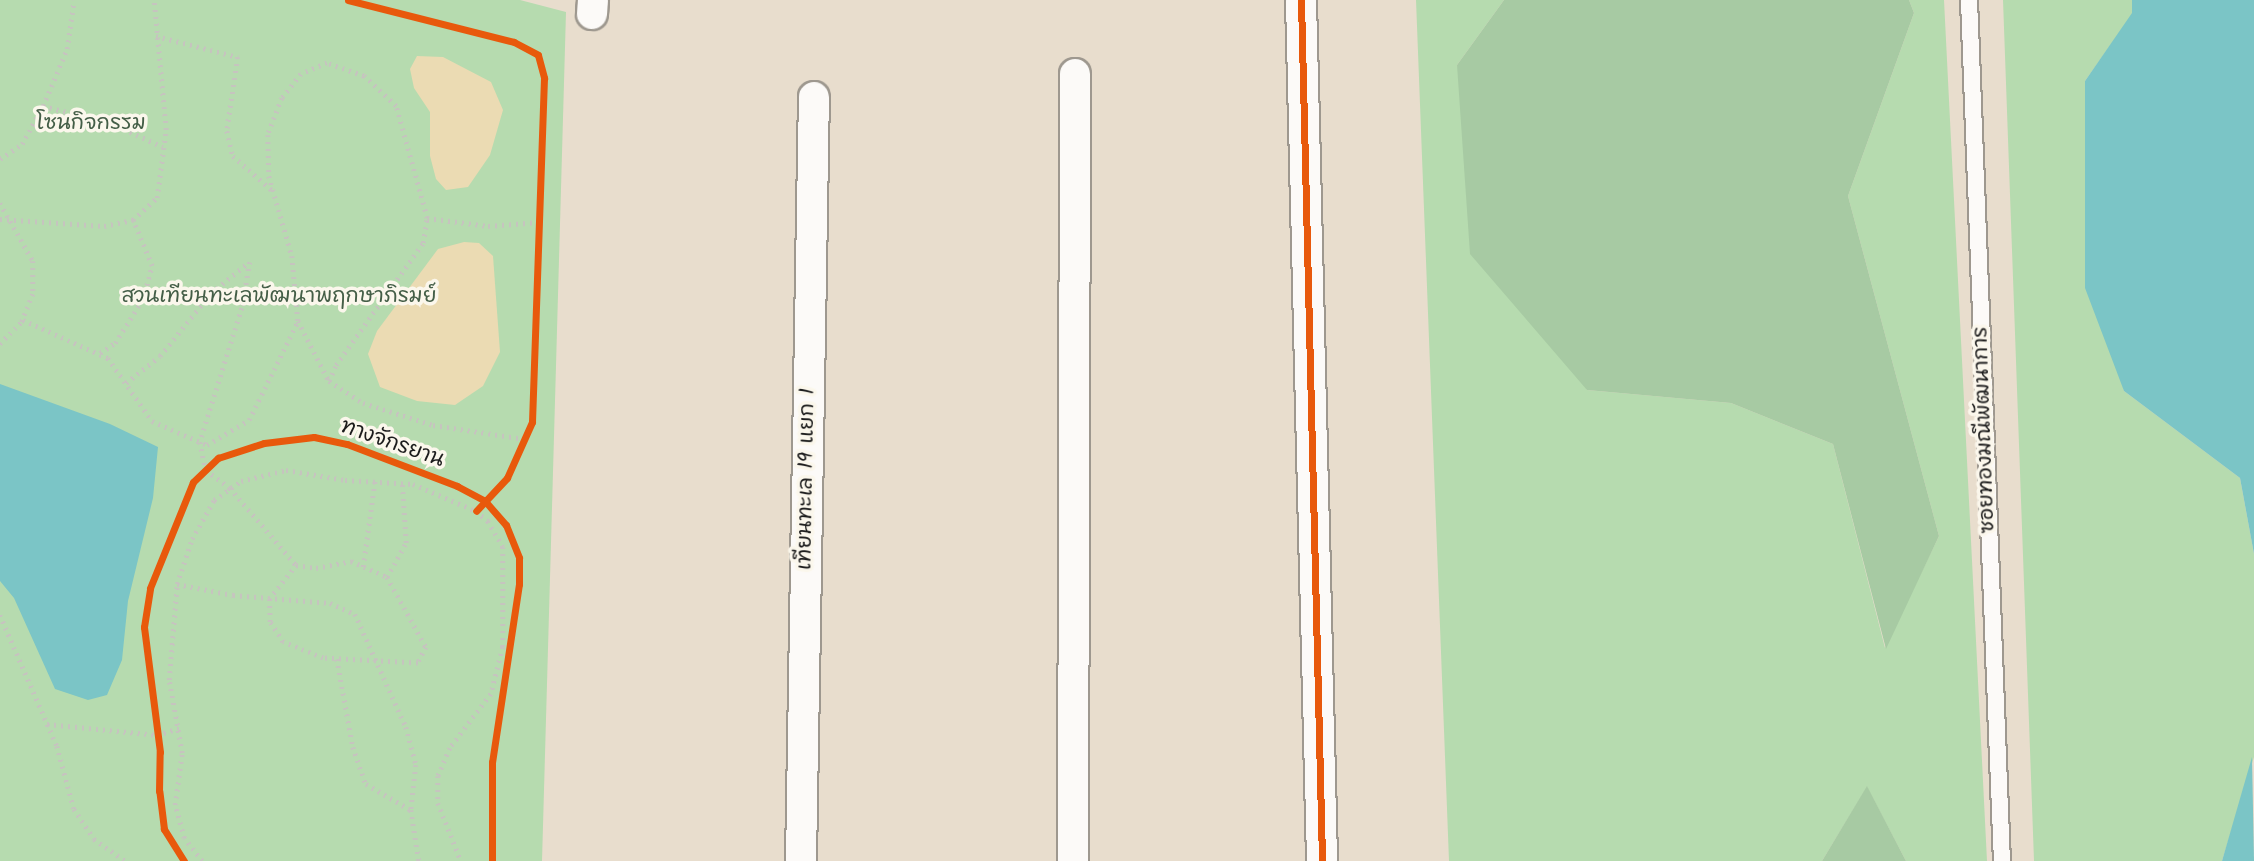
<!DOCTYPE html>
<meta charset="utf-8">
<style>
body{margin:0}
#map{position:relative;width:2254px;height:861px;overflow:hidden;background:#e8ddcd;font-family:Kalam,"Playpen Sans Thai",sans-serif}
div>[style]{position:absolute}
.green>*{inset:0;background:#b6dbaf}
.forest>*{inset:0;background:#a7caa3}
.sand>*{inset:0;background:#ebdbb3}
.water>*{inset:0;background:#7bc5c6}
.path>*{height:4.5px;margin-top:-2.25px;transform-origin:0;background:repeating-linear-gradient(90deg,#c6c4bf 0 2px,transparent 0 7px)}
.roads{filter:drop-shadow(2px 0 #9e988f) drop-shadow(-2px 0 #9e988f) drop-shadow(0 2px #9e988f) drop-shadow(0 -2px #9e988f)}
.lane>*{height:16px;margin:-8px;padding:0 8px;transform-origin:8px;border-radius:8px;background:#fcfaf8}
.street>*{height:30px;margin:-15px;padding:0 15px;transform-origin:15px;border-radius:15px;background:#fcfaf8}
.cycleway>*{height:7px;margin:-3.5px;padding:0 3.5px;transform-origin:3.5px;border-radius:3.5px;background:#e8590c}
span{translate:-50% -50%;white-space:nowrap;text-align:center;line-height:1.15;-webkit-text-stroke:7px #fbf7ec;paint-order:stroke}
.park-label{font-size:21px;color:#445e47}
.street-label{font-size:21px;color:#1c1c1c}
</style>
<div id="map">
<div class="green">
<div style="clip-path:polygon(0 0,520px 0,566px 12px,542px 861px,0 861px)"></div>
<div style="clip-path:polygon(1416px 0,1504px 0,1457px 65px,1587px 390px,1731px 403px,1833px 444px,1885px 648px,1939px 536px,1848px 196px,1914px 13px,1909px 0,1944px 0,1987px 861px,1906px 861px,1867px 787px,1822px 861px,1449px 861px)"></div>
<div style="clip-path:polygon(2003px 0,2132px 0,2133px 13px,2085px 81px,2124px 391px,2240px 478px,2254px 554px,2254px 757px,2222px 861px,2034px 861px)"></div>
</div>
<div class="forest">
<div style="clip-path:polygon(1504px 0,1909px 0,1914px 13px,1848px 196px,1939px 536px,1886px 649px,1833px 444px,1731px 403px,1587px 390px,1470px 254px,1457px 65px)"></div>
<div style="clip-path:polygon(1867px 786px,1906px 861px,1822px 861px)"></div>
</div>
<div class="sand">
<div style="clip-path:polygon(417px 56px,443px 57px,491px 82px,503px 110px,490px 155px,468px 187px,446px 190px,436px 179px,430px 156px,430px 112px,414px 88px,410px 69px)"></div>
<div style="clip-path:polygon(464px 242px,479px 243px,493px 256px,500px 352px,483px 386px,455px 405px,417px 401px,380px 387px,368px 354px,377px 331px,438px 249px)"></div>
</div>
<div class="water">
<div style="clip-path:polygon(2132px 0,2254px 0,2254px 554px,2240px 478px,2124px 391px,2085px 288px,2085px 81px,2132px 13px)"></div>
<div style="clip-path:polygon(0 384px,110px 424px,158px 447px,153px 498px,128px 601px,122px 660px,107px 695px,88px 700px,55px 689px,14px 598px,0 581px)"></div>
<div style="clip-path:polygon(2252px 757px,2254px 861px,2222px 861px)"></div>
</div>
<div class="path">
<div style="left:156px;top:36px;width:85px;rotate:14.4deg"></div>
<div style="left:238px;top:57px;width:75px;rotate:98.5deg"></div>
<div style="left:227px;top:131px;width:26px;rotate:77deg"></div>
<div style="left:233px;top:156px;width:53px;rotate:41.2deg"></div>
<div style="left:43px;top:106px;width:70px;rotate:14deg"></div>
<div style="left:111px;top:123px;width:57px;rotate:24.8deg"></div>
<div style="left:0;top:159px;width:27px;rotate:-34deg"></div>
<div style="left:22px;top:144px;width:43px;rotate:-61.1deg"></div>
<div style="left:43px;top:106px;width:62px;rotate:-67.2deg"></div>
<div style="left:67px;top:49px;width:49px;rotate:-81.9deg"></div>
<div style="left:0;top:203px;width:67px;rotate:60.4deg"></div>
<div style="left:33px;top:261px;width:33px;rotate:90deg"></div>
<div style="left:33px;top:294px;width:31px;rotate:112deg"></div>
<div style="left:21px;top:323px;width:30px;rotate:135deg"></div>
<div style="left:427px;top:218px;width:62px;rotate:7.5deg"></div>
<div style="left:488px;top:226px;width:51px;rotate:-4.5deg"></div>
<div style="left:0;top:219px;width:104px;rotate:3.9deg"></div>
<div style="left:104px;top:226px;width:30px;rotate:-12deg"></div>
<div style="left:133px;top:220px;width:33px;rotate:-43deg"></div>
<div style="left:157px;top:198px;width:69px;rotate:-82.5deg"></div>
<div style="left:166px;top:130px;width:130px;rotate:-95.3deg"></div>
<div style="left:250px;top:262px;width:47px;rotate:99.9deg"></div>
<div style="left:242px;top:308px;width:140px;rotate:107.4deg"></div>
<div style="left:200px;top:442px;width:29px;rotate:78deg"></div>
<div style="left:206px;top:470px;width:30px;rotate:37deg"></div>
<div style="left:230px;top:488px;width:101px;rotate:49.4deg"></div>
<div style="left:23px;top:320px;width:93px;rotate:24.1deg"></div>
<div style="left:108px;top:358px;width:77px;rotate:55.1deg"></div>
<div style="left:152px;top:421px;width:60px;rotate:23.6deg"></div>
<div style="left:207px;top:445px;width:49px;rotate:-30.8deg"></div>
<div style="left:249px;top:420px;width:110px;rotate:-63.7deg"></div>
<div style="left:100px;top:353px;width:18px;rotate:-34deg"></div>
<div style="left:115px;top:343px;width:52px;rotate:-57.5deg"></div>
<div style="left:143px;top:299px;width:34px;rotate:-75deg"></div>
<div style="left:152px;top:266px;width:50px;rotate:-112.4deg"></div>
<div style="left:329px;top:381px;width:17px;rotate:-66deg"></div>
<div style="left:336px;top:365px;width:150px;rotate:-54.5deg"></div>
<div style="left:423px;top:243px;width:25px;rotate:-81deg"></div>
<div style="left:427px;top:218px;width:116px;rotate:-105.5deg"></div>
<div style="left:396px;top:106px;width:44px;rotate:-136.8deg"></div>
<div style="left:364px;top:76px;width:39px;rotate:-161deg"></div>
<div style="left:327px;top:63px;width:28px;rotate:157deg"></div>
<div style="left:301px;top:74px;width:31px;rotate:128deg"></div>
<div style="left:282px;top:98px;width:40px;rotate:111deg"></div>
<div style="left:268px;top:135px;width:41px;rotate:88.6deg"></div>
<div style="left:269px;top:176px;width:83px;rotate:74deg"></div>
<div style="left:292px;top:256px;width:65px;rotate:84.7deg"></div>
<div style="left:298px;top:321px;width:68px;rotate:62.7deg"></div>
<div style="left:329px;top:381px;width:40px;rotate:32.9deg"></div>
<div style="left:363px;top:403px;width:73px;rotate:17.4deg"></div>
<div style="left:433px;top:425px;width:92px;rotate:8.7deg"></div>
<div style="left:126px;top:383px;width:43px;rotate:-38.5deg"></div>
<div style="left:160px;top:356px;width:81px;rotate:-51deg"></div>
<div style="left:211px;top:293px;width:49px;rotate:-39.2deg"></div>
<div style="left:351px;top:561px;width:39px;rotate:24deg"></div>
<div style="left:387px;top:577px;width:80px;rotate:60.9deg"></div>
<div style="left:426px;top:647px;width:18px;rotate:117deg"></div>
<div style="left:418px;top:663px;width:95px;rotate:-177deg"></div>
<div style="left:323px;top:658px;width:43px;rotate:-158.2deg"></div>
<div style="left:283px;top:642px;width:24px;rotate:-123deg"></div>
<div style="left:270px;top:622px;width:23px;rotate:-92deg"></div>
<div style="left:269px;top:599px;width:43px;rotate:-51.5deg"></div>
<div style="left:296px;top:565px;width:20px;rotate:9deg"></div>
<div style="left:316px;top:568px;width:36px;rotate:-11deg"></div>
<div style="left:363px;top:567px;width:89px;rotate:-82.2deg"></div>
<div style="left:387px;top:577px;width:39px;rotate:-61deg"></div>
<div style="left:406px;top:543px;width:60px;rotate:-93.8deg"></div>
<div style="left:177px;top:584px;width:57px;rotate:11.1deg"></div>
<div style="left:233px;top:595px;width:97px;rotate:4.7deg"></div>
<div style="left:330px;top:603px;width:27px;rotate:24deg"></div>
<div style="left:355px;top:614px;width:124px;rotate:65.7deg"></div>
<div style="left:406px;top:727px;width:39px;rotate:75deg"></div>
<div style="left:416px;top:765px;width:45px;rotate:96.3deg"></div>
<div style="left:411px;top:810px;width:52px;rotate:81.1deg"></div>
<div style="left:0;top:615px;width:143px;rotate:66.5deg"></div>
<div style="left:57px;top:746px;width:65px;rotate:74.9deg"></div>
<div style="left:74px;top:809px;width:36px;rotate:56deg"></div>
<div style="left:94px;top:839px;width:39px;rotate:35deg"></div>
<div style="left:337px;top:659px;width:89px;rotate:79.7deg"></div>
<div style="left:353px;top:747px;width:39px;rotate:71deg"></div>
<div style="left:366px;top:784px;width:52px;rotate:30deg"></div>
<div style="left:47px;top:724px;width:111px;rotate:5.7deg"></div>
<div style="left:157px;top:735px;width:24px;rotate:-17deg"></div>
<div style="left:202px;top:861px;width:29px;rotate:-128deg"></div>
<div style="left:184px;top:838px;width:34px;rotate:-105deg"></div>
<div style="left:175px;top:805px;width:52px;rotate:-82.3deg"></div>
<div style="left:182px;top:753px;width:74px;rotate:-100.1deg"></div>
<div style="left:169px;top:680px;width:96px;rotate:-85.2deg"></div>
<div style="left:177px;top:584px;width:47px;rotate:-71.6deg"></div>
<div style="left:192px;top:539px;width:45px;rotate:-60.6deg"></div>
<div style="left:214px;top:500px;width:33px;rotate:-35deg"></div>
<div style="left:241px;top:481px;width:46px;rotate:-13.7deg"></div>
<div style="left:286px;top:470px;width:60px;rotate:9.6deg"></div>
<div style="left:345px;top:480px;width:68px;rotate:3.4deg"></div>
<div style="left:413px;top:484px;width:69px;rotate:23.2deg"></div>
<div style="left:476px;top:511px;width:16px;rotate:40deg"></div>
<div style="left:488px;top:521px;width:30px;rotate:60deg"></div>
<div style="left:503px;top:547px;width:100px;rotate:90deg"></div>
<div style="left:503px;top:647px;width:49px;rotate:104.3deg"></div>
<div style="left:491px;top:694px;width:68px;rotate:127.2deg"></div>
<div style="left:450px;top:748px;width:30px;rotate:113deg"></div>
<div style="left:438px;top:776px;width:27px;rotate:90deg"></div>
<div style="left:438px;top:803px;width:62px;rotate:68.4deg"></div>
</div>
<div class="roads">
<div class="lane">
<div style="left:1969px;top:0;width:862px;rotate:87.81deg"></div>
</div>
<div class="street">
<div style="left:1301px;top:0;width:861px;rotate:88.6deg"></div>
<div style="left:592px;top:14px;width:14px;rotate:-86deg"></div>
<div style="left:801px;top:861px;width:764px;rotate:-89.03deg"></div>
<div style="left:1073px;top:861px;width:787px;rotate:-89.85deg"></div>
</div>
</div>
<div class="cycleway">
<div style="left:348px;top:0;width:171px;rotate:14.2deg"></div>
<div style="left:514px;top:42px;width:27px;rotate:28deg"></div>
<div style="left:538px;top:55px;width:24px;rotate:75deg"></div>
<div style="left:544px;top:78px;width:344px;rotate:92deg"></div>
<div style="left:532px;top:422px;width:61px;rotate:114.1deg"></div>
<div style="left:507px;top:478px;width:45px;rotate:133.2deg"></div>
<div style="left:1301px;top:0;width:861px;rotate:88.6deg"></div>
<div style="left:184px;top:861px;width:38px;rotate:-122deg"></div>
<div style="left:164px;top:829px;width:38px;rotate:-97deg"></div>
<div style="left:159px;top:791px;width:39px;rotate:-89deg"></div>
<div style="left:160px;top:752px;width:126px;rotate:-97.3deg"></div>
<div style="left:144px;top:627px;width:39px;rotate:-81deg"></div>
<div style="left:150px;top:588px;width:114px;rotate:-67.9deg"></div>
<div style="left:193px;top:482px;width:35px;rotate:-44deg"></div>
<div style="left:218px;top:458px;width:48px;rotate:-18.1deg"></div>
<div style="left:264px;top:443px;width:50px;rotate:-6.8deg"></div>
<div style="left:314px;top:437px;width:34px;rotate:12deg"></div>
<div style="left:347px;top:444px;width:118px;rotate:20.9deg"></div>
<div style="left:457px;top:486px;width:32px;rotate:28deg"></div>
<div style="left:485px;top:501px;width:32px;rotate:49deg"></div>
<div style="left:506px;top:525px;width:35px;rotate:68deg"></div>
<div style="left:519px;top:558px;width:26px;rotate:90deg"></div>
<div style="left:519px;top:584px;width:180px;rotate:98.6deg"></div>
<div style="left:492px;top:762px;width:99px;rotate:90deg"></div>
</div>
<div class="park-label">
<span style="left:91px;top:124px">โซนกิจกรรม</span>
<span style="left:279px;top:297px">สวนเทียนทะเลพัฒนาพฤกษาภิรมย์</span>
</div>
<div class="street-label">
<span style="left:1985px;top:430px;rotate:-92deg">ซอยทองมณีพัฒนาการ</span>
<span style="left:392px;top:444px;rotate:19deg">ทางจักรยาน</span>
<span style="left:807px;top:479px;rotate:-89deg">เทียนทะเล 19 แยก 1</span>
</div>
</div>
